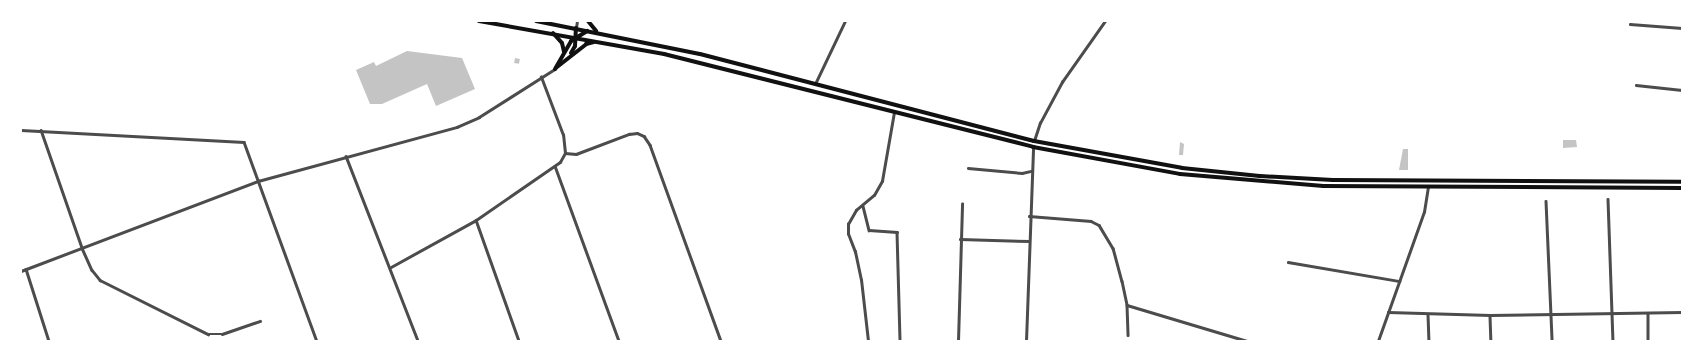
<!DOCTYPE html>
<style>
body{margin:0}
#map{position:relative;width:1703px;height:362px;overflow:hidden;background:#fff;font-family:Lato,sans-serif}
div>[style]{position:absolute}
.building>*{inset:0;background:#c4c4c4;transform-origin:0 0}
.minor>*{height:2.5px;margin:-1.25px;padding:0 1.25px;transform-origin:1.25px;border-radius:1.25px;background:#4c4c4c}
.trunk>*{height:4px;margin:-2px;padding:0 2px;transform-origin:2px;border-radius:2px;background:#111}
span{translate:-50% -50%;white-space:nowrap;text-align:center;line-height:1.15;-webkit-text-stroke:3px #fff;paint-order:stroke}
.frame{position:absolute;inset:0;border:22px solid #fff;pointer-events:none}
</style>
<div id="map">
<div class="building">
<div style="clip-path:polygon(407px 51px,462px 58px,475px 89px,436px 106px,427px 84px,382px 104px,370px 104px,356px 70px,374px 62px,376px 66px)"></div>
<div style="left:515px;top:58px;width:5px;height:5px;rotate:11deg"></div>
<div style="clip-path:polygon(1563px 140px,1576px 140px,1577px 147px,1563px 148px)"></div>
<div style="clip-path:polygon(1180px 142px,1184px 144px,1183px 155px,1179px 155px)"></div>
<div style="clip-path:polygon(1403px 149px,1408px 149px,1408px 170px,1399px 170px)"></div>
</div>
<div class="minor">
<div style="left:1630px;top:24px;width:52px;rotate:4.4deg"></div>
<div style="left:576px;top:28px;width:7px;rotate:-82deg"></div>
<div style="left:815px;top:84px;width:70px;rotate:-64.5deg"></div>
<div style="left:1636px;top:85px;width:46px;rotate:6.2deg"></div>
<div style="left:21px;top:130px;width:223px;rotate:3.1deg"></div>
<div style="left:244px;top:142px;width:212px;rotate:69.9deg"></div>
<div style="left:41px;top:130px;width:125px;rotate:70.8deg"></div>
<div style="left:82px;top:248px;width:24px;rotate:66deg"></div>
<div style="left:92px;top:270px;width:13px;rotate:51deg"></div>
<div style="left:100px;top:280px;width:121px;rotate:26.6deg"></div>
<div style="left:208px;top:334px;width:14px"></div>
<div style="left:222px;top:334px;width:40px;rotate:-18.9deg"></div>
<div style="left:1034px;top:141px;width:19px;rotate:-72deg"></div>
<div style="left:1040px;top:123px;width:47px;rotate:-61.8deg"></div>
<div style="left:1062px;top:82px;width:75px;rotate:-54.8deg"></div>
<div style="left:565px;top:153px;width:11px;rotate:5deg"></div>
<div style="left:576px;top:154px;width:57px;rotate:-20.7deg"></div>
<div style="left:629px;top:134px;width:8px;rotate:-7deg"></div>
<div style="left:637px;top:133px;width:8px;rotate:23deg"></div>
<div style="left:644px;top:136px;width:11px;rotate:56deg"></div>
<div style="left:650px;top:145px;width:208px;rotate:70.1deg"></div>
<div style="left:346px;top:156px;width:199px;rotate:68.7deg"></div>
<div style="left:555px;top:166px;width:186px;rotate:69.9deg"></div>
<div style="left:968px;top:168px;width:54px;rotate:5.3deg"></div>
<div style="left:1022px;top:173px;width:9px;rotate:-13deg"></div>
<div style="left:1608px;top:199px;width:142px;rotate:88deg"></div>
<div style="left:1546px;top:201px;width:140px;rotate:87.5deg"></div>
<div style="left:863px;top:206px;width:25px;rotate:76deg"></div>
<div style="left:869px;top:230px;width:28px;rotate:4deg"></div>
<div style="left:897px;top:232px;width:109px;rotate:88.4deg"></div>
<div style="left:1029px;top:216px;width:62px;rotate:4.6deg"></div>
<div style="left:1091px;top:221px;width:9px;rotate:27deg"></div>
<div style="left:1099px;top:225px;width:27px;rotate:59deg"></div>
<div style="left:1113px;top:248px;width:34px;rotate:75deg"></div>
<div style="left:1122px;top:281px;width:25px;rotate:78deg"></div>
<div style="left:1127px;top:305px;width:30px;rotate:88deg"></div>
<div style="left:476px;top:220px;width:128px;rotate:70.4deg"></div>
<div style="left:960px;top:239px;width:69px;rotate:1.7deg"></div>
<div style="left:1288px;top:262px;width:113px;rotate:9.7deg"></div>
<div style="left:391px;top:267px;width:97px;rotate:-28.9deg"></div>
<div style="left:476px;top:220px;width:102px;rotate:-34.6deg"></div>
<div style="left:560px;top:162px;width:10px;rotate:-61deg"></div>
<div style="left:565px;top:153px;width:18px;rotate:-96deg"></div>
<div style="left:563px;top:135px;width:62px;rotate:-110.8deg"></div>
<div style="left:26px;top:269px;width:76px;rotate:72.3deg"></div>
<div style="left:21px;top:271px;width:254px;rotate:-20.8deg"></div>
<div style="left:258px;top:181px;width:206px;rotate:-15.2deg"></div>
<div style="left:457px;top:127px;width:24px;rotate:-24deg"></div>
<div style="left:479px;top:117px;width:90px;rotate:-32.3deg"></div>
<div style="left:1127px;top:305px;width:125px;rotate:16.7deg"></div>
<div style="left:1388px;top:312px;width:102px;rotate:1.7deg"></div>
<div style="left:1490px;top:315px;width:192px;rotate:-0.9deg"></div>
<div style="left:1648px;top:313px;width:28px;rotate:90deg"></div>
<div style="left:1428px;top:314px;width:27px;rotate:88deg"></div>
<div style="left:1490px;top:316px;width:25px;rotate:88deg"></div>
<div style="left:868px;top:341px;width:61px;rotate:-96.5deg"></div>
<div style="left:861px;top:280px;width:29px;rotate:-102deg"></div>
<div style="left:855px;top:252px;width:19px;rotate:-111deg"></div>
<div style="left:848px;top:234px;width:10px;rotate:-90deg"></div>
<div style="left:848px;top:224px;width:16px;rotate:-60deg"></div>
<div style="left:856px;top:210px;width:23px;rotate:-40deg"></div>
<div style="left:874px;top:195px;width:16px;rotate:-60deg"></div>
<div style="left:882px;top:181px;width:70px;rotate:-80.1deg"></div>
<div style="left:958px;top:341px;width:137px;rotate:-88.3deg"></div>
<div style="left:1026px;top:341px;width:194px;rotate:-87.9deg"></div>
<div style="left:1378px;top:341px;width:137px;rotate:-70.4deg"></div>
<div style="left:1424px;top:212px;width:25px;rotate:-81deg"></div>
</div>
<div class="trunk">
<div style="left:479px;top:21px;width:188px;rotate:10.1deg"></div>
<div style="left:664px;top:54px;width:381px;rotate:14.1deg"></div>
<div style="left:1033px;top:147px;width:149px;rotate:10.4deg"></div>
<div style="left:1180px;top:174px;width:144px;rotate:4.8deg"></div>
<div style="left:1323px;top:186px;width:359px;rotate:0.3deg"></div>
<div style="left:536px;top:21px;width:167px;rotate:11.4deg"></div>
<div style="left:700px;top:54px;width:345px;rotate:14.6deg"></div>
<div style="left:1034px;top:141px;width:150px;rotate:10.3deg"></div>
<div style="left:1182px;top:168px;width:78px;rotate:5.9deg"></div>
<div style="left:1260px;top:176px;width:73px;rotate:3.1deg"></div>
<div style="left:1333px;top:180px;width:349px;rotate:0.3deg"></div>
<div style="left:588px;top:21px;width:13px;rotate:51deg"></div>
<div style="left:553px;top:33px;width:13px;rotate:48deg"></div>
<div style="left:562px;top:43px;width:9px;rotate:77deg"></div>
<div style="left:571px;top:53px;width:8px;rotate:-60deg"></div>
<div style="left:575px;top:46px;width:18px;rotate:-87deg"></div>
<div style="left:557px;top:67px;width:37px;rotate:-38deg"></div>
<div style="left:586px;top:44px;width:8px;rotate:-14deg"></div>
<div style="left:555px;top:69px;width:32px;rotate:-60deg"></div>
<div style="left:571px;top:41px;width:19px;rotate:-32deg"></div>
</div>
<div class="frame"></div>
</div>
